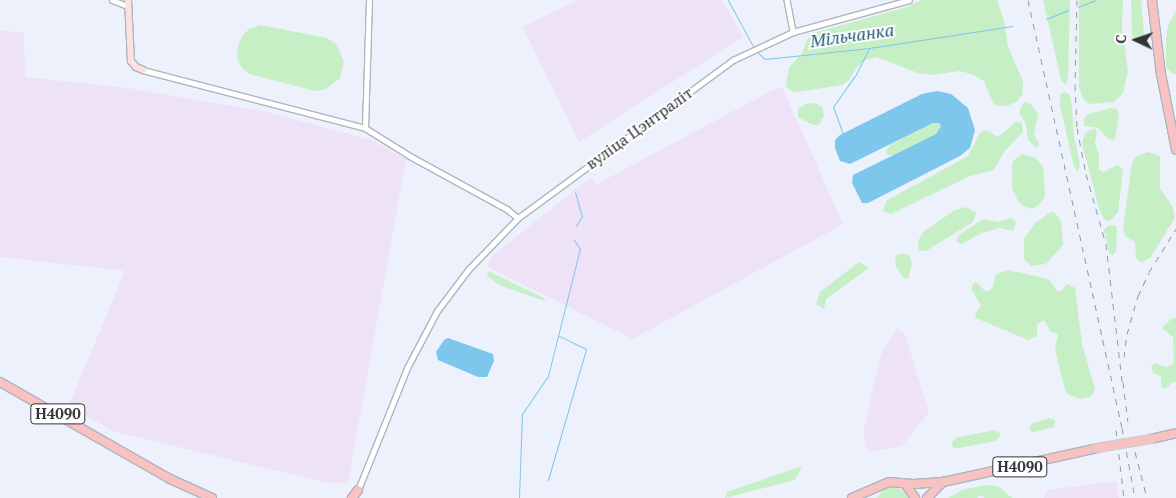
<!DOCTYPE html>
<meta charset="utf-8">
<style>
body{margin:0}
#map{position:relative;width:1176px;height:498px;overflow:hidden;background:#edf1fb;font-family:"PT Serif",serif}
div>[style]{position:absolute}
.industrial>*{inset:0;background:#eee2f6}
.green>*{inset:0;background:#c7efc5}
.water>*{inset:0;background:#7dc6ec}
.stream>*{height:1px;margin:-0.5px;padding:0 0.5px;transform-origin:0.5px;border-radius:0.5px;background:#7dc6ec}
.roads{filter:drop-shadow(1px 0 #b0b4bd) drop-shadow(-1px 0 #b0b4bd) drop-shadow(0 1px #b0b4bd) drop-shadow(0 -1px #b0b4bd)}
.street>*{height:4.5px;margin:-2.25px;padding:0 2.25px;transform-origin:2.25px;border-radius:2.25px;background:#fff}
.secondary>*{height:6px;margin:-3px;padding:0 3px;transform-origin:3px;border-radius:3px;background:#fbe1e0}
.primary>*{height:8px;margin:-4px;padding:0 4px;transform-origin:4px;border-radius:4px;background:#f8c2c2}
.rail>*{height:1px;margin-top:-0.5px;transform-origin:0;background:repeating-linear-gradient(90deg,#9799a0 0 6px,transparent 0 12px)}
.bridges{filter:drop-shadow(1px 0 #cececf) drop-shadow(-1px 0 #cececf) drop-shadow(0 1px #cececf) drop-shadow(0 -1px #cececf)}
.primary-bridge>*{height:8px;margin:-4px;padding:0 4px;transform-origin:4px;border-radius:4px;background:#f8c2c2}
span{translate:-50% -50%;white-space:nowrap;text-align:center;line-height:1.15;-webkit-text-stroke:4px #fefefe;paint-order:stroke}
.shield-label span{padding:1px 4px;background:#fefefe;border:1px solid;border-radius:4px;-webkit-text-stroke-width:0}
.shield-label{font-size:15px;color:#333438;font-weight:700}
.street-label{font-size:16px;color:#333438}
.water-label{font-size:18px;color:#215a74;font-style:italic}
.north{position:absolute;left:1111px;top:15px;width:50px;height:50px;-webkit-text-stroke:4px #fefefe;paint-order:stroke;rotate:273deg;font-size:14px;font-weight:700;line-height:20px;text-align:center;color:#333438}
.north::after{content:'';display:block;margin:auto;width:18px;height:22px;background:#333438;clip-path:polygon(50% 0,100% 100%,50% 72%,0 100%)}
</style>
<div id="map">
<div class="industrial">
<div style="clip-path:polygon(578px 0,722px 0,743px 37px,579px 142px,523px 27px)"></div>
<div style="clip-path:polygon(0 30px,24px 33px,25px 77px,128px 88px,263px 111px,371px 140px,406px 159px,348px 483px,328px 483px,112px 431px,69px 405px,125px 271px,0 257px)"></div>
<div style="clip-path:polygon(782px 87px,843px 224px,633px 339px,487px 267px,491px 257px,591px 177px,597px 184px,773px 90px)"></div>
<div style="clip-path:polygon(897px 328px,905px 335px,929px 412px,902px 446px,868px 452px,864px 438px,864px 429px,879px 363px,883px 351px)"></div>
<div style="clip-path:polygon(1117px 481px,1119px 498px,1044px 498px,1047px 490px)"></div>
</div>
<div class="green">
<div style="clip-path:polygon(921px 0,997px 0,1004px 21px,1008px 47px,1023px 81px,1022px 95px,1017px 101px,1007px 106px,997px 106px,993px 103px,984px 81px,972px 74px,959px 71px,934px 75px,918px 73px,876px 57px,865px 60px,858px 66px,849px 80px,842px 85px,797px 92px,793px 92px,786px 86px,789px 68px,802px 53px,810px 34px,907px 7px)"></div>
<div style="clip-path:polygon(1043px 0,1070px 0,1068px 79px,1065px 85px,1061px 80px)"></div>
<div style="clip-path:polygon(1079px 0,1123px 0,1122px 27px,1128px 71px,1123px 93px,1114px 102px,1090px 104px,1084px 100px,1079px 88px)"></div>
<div style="clip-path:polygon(1131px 0,1141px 0,1144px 34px,1142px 41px,1138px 43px,1134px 41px,1132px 35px)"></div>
<div style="clip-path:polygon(1176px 11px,1176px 74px,1173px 74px,1166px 67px,1166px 40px,1168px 26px)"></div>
<div style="clip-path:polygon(260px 25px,327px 38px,336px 44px,344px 61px,340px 78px,326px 89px,315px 91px,249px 74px,242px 68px,237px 57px,238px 45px,243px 35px,249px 29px)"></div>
<div style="clip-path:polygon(1064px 92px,1069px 94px,1071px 98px,1074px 135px,1080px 165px,1078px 171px,1074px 167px,1060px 105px,1060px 95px)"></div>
<div style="clip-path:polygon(1024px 102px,1030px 103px,1038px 114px,1034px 135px,1039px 144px,1036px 148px,1028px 140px,1026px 124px,1020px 114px,1020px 109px)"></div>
<div style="clip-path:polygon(808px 103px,817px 104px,822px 107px,824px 116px,819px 125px,813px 125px,798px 117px,798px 109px)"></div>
<div style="clip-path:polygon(1111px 108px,1117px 109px,1119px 114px,1115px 140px,1107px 138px,1098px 128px,1084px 126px,1084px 118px,1089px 114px)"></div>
<div style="clip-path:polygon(1016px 122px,1022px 123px,1023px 132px,1004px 152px,994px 170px,970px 176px,891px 214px,883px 211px,886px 201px,968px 156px,980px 133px,986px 130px,998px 137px)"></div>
<div style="clip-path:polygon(933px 123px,939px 123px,941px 126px,936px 134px,893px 155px,887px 155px,886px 150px,890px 145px)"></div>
<div style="clip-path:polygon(1095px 128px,1097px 132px,1095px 143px,1099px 155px,1099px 170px,1103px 172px,1118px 165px,1123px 170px,1118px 212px,1110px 221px,1105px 220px,1100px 212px,1082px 144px,1085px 133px)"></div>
<div style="clip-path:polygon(1148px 152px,1160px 156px,1160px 188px,1173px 208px,1175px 218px,1150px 258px,1141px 263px,1136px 258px,1135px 242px,1125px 236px,1123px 228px,1132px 162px,1137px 156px)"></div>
<div style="clip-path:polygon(1022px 154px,1036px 158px,1043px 167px,1045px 196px,1040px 204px,1032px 209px,1023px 206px,1018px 201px,1012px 189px,1012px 164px,1014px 160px)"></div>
<div style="clip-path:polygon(966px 207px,976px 213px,973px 222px,926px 251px,919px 251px,918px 241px,923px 232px,955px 210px)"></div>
<div style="clip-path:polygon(1051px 212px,1055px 213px,1061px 221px,1063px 245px,1046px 264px,1031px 266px,1024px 259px,1024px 239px,1036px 222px)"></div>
<div style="clip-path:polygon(1010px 218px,1016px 222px,1013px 231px,999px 228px,982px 233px,961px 244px,956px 241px,960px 234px,983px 219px,999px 222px)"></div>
<div style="clip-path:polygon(1112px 225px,1116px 226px,1117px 229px,1116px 251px,1113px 255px,1109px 253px,1104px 230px,1106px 227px)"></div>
<div style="clip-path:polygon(903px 253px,910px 256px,912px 264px,908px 279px,903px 278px,895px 264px,896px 255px)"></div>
<div style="clip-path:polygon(859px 262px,869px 268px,826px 299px,824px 309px,816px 304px,820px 292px)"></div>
<div style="clip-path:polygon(1008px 270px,1049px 279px,1057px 291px,1061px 291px,1067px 284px,1075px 288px,1082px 344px,1095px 389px,1091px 397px,1079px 399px,1066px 393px,1055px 349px,1058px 334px,1050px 331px,1044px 320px,1037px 324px,1037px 336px,1028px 340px,976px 318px,975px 314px,981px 306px,972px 290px,972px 285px,976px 282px,985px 291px,989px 291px,993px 287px,995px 275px)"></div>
<div style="clip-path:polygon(488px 271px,544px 298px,545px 301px,499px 285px,487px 276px)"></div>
<div style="clip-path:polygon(1172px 318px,1176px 318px,1176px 383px,1173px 382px,1165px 389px,1161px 386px,1161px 376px,1153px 373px,1151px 367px,1154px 363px,1166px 367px,1174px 364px,1173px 337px,1162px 328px)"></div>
<div style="clip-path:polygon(1049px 418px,1055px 420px,1054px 427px,1034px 432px,1029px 430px,1031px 424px)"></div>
<div style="clip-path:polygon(995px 430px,1001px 434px,996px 441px,959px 448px,954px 448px,952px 445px,953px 440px,959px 437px)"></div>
<div style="clip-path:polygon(802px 466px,795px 480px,725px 498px,727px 492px)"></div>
<div style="clip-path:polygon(987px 485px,999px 487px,1012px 498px,985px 498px,980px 495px,977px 498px,948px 498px,965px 489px)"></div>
<div style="clip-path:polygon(889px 487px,900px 489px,909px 498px,877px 498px,884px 489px)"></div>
</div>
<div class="water">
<div style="clip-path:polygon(937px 91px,951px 94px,968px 108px,975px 130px,970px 148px,960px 156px,868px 203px,862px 203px,852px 183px,853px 175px,936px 134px,941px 126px,939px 123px,933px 123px,850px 164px,840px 161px,835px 148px,835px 140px,840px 135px,922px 94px)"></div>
<div style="clip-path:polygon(448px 338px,493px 354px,494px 361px,487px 377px,478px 377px,438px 360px,436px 352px,444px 340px)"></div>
</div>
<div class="stream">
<div style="left:728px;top:0;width:55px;rotate:61.6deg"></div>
<div style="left:1078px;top:7px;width:18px;rotate:-22deg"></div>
<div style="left:1046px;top:19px;width:24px;rotate:-22deg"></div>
<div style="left:756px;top:51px;width:12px;rotate:42deg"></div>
<div style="left:765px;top:59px;width:105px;rotate:-6deg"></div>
<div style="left:869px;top:48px;width:145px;rotate:-8.7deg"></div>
<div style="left:843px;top:134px;width:29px;rotate:-110deg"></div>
<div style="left:833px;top:107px;width:38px;rotate:-55deg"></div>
<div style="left:855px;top:76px;width:31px;rotate:-63deg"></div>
<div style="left:575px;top:192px;width:25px;rotate:74deg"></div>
<div style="left:582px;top:216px;width:12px;rotate:121deg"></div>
<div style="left:548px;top:480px;width:136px;rotate:-73.8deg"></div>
<div style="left:586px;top:349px;width:30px;rotate:-154deg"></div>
<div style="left:519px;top:498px;width:84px;rotate:-88deg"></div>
<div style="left:522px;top:414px;width:46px;rotate:-55.6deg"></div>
<div style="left:548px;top:376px;width:131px;rotate:-75.9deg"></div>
<div style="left:580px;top:249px;width:11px;rotate:-124deg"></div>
</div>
<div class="roads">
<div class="street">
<div style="left:112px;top:0;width:17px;rotate:21deg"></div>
<div style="left:787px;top:0;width:33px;rotate:79deg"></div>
<div style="left:143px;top:70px;width:229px;rotate:14.6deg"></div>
<div style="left:365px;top:128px;width:53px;rotate:31.9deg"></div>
<div style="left:410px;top:156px;width:111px;rotate:28.7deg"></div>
<div style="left:507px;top:209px;width:14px;rotate:39deg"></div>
<div style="left:365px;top:128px;width:128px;rotate:-88.2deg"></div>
<div style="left:358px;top:490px;width:131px;rotate:-68.1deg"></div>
<div style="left:407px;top:368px;width:64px;rotate:-62.2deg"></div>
<div style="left:437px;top:311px;width:51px;rotate:-52.9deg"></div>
<div style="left:468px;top:270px;width:72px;rotate:-46.1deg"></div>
<div style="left:518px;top:218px;width:267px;rotate:-36.3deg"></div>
<div style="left:733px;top:60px;width:66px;rotate:-25deg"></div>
<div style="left:793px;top:32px;width:120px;rotate:-15.4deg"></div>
</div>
<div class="secondary">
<div style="left:128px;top:0;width:61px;rotate:87.2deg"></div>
<div style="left:131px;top:61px;width:8px;rotate:50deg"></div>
<div style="left:136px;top:67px;width:8px;rotate:23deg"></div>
</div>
<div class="primary">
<div style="left:1152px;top:0;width:75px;rotate:83.1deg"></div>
<div style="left:1161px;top:74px;width:77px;rotate:78.8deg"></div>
<div style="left:0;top:382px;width:196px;rotate:29.7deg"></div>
<div style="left:170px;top:479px;width:46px;rotate:24.3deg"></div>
<div style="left:1151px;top:439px;width:26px;rotate:-13deg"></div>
<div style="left:905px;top:484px;width:17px;rotate:54deg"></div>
<div style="left:352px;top:498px;width:10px;rotate:-53deg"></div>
<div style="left:852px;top:498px;width:40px;rotate:-23.4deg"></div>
<div style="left:889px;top:482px;width:24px;rotate:5deg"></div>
<div style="left:913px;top:484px;width:30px;rotate:-4deg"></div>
<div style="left:943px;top:482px;width:158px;rotate:-12.4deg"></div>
<div style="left:927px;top:498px;width:23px;rotate:-45deg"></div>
</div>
</div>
<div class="rail">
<div style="left:1028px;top:0;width:438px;rotate:77.6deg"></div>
<div style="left:1122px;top:428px;width:71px;rotate:79.5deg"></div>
<div style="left:1077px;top:0;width:85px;rotate:91.3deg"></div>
<div style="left:1075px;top:85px;width:43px;rotate:87.3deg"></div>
<div style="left:1077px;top:128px;width:47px;rotate:78.9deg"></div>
<div style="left:1086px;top:174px;width:73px;rotate:74.1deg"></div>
<div style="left:1106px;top:244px;width:145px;rotate:83.3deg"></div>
<div style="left:1124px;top:357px;width:23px;rotate:-83deg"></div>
<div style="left:1127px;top:334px;width:40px;rotate:-74deg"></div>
<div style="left:1138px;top:296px;width:26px;rotate:-65deg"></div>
<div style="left:1149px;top:272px;width:51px;rotate:-57.9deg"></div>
<div style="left:1123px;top:382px;width:40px;rotate:82.9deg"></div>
<div style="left:1116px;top:430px;width:68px;rotate:83.3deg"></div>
<div style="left:1132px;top:440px;width:60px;rotate:75.5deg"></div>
</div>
<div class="bridges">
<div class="primary-bridge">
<div style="left:1097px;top:448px;width:55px;rotate:-9.5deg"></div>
</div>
</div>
<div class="shield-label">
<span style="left:58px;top:414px">Н4090</span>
<span style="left:1020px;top:467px">Н4090</span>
</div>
<div class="street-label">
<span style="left:639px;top:128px;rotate:-36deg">вуліца Цэнтраліт</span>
</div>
<div class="water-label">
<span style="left:852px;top:35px;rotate:-8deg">Мільчанка</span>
</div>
<div class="north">С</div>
</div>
